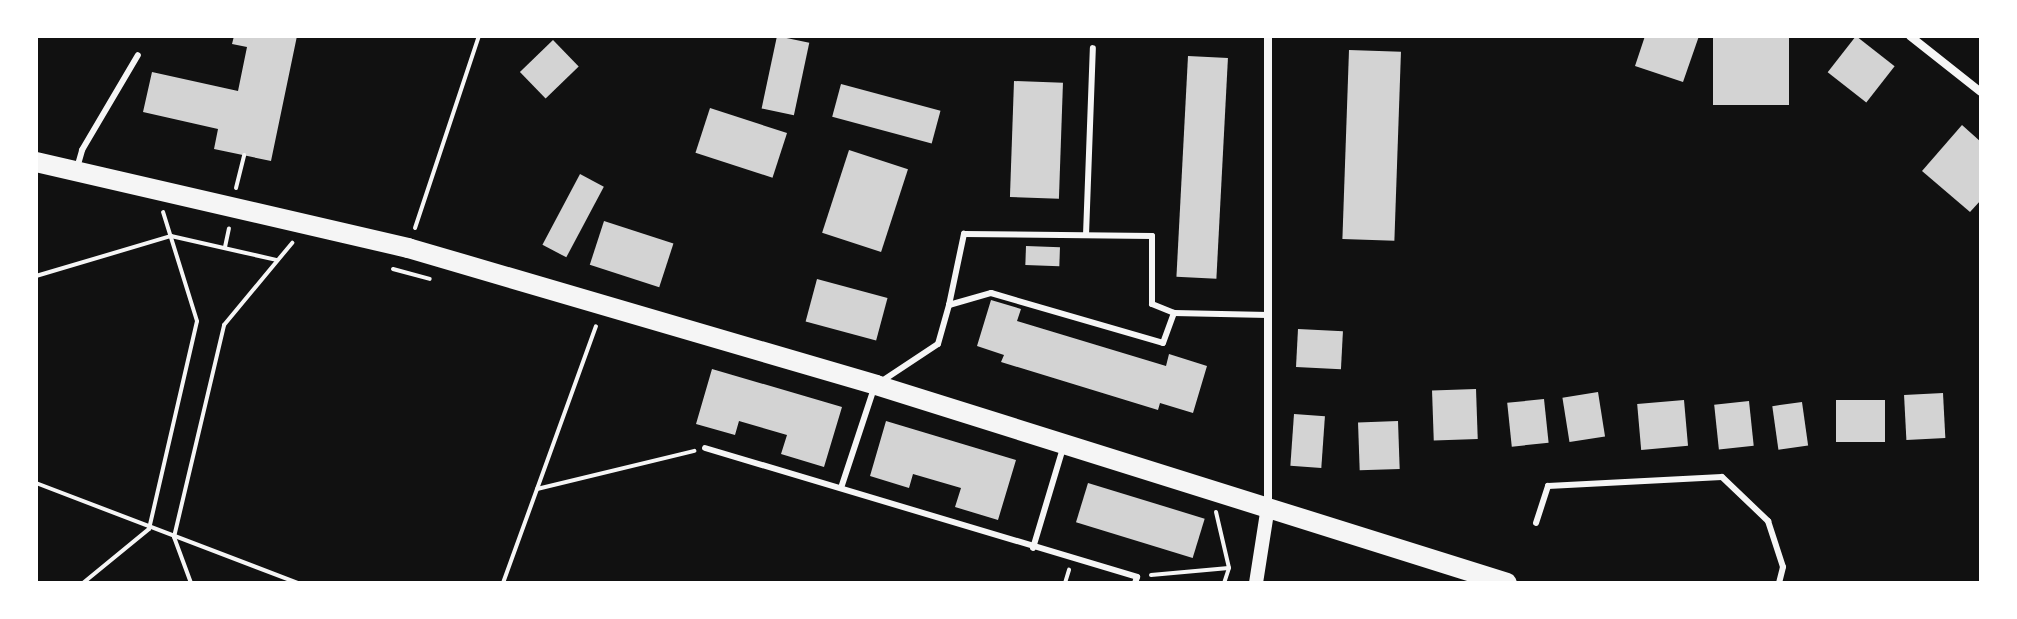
<!DOCTYPE html>
<style>
body{margin:0}
#map{position:relative;width:2017px;height:619px;overflow:hidden;background:#111;font-family:"Noto Sans",sans-serif}
div>[style]{position:absolute}
.building>*{inset:0;background:#d3d3d3;transform-origin:0 0}
.path>*{height:4px;margin:-2px;padding:0 2px;transform-origin:2px;border-radius:2px;background:#f5f5f5}
.service>*{height:6px;margin:-3px;padding:0 3px;transform-origin:3px;border-radius:3px;background:#f5f5f5}
.minor>*{height:8px;margin:-4px;padding:0 4px;transform-origin:4px;border-radius:4px;background:#f5f5f5}
.tertiary>*{height:14px;margin:-7px;padding:0 7px;transform-origin:7px;border-radius:7px;background:#f5f5f5}
.primary>*{height:20px;margin:-10px;padding:0 10px;transform-origin:10px;border-radius:10px;background:#f5f5f5}
span{translate:-50% -50%;white-space:nowrap;text-align:center;line-height:1.15;-webkit-text-stroke:8px #fff;paint-order:stroke}
.frame{position:absolute;inset:0;border:38px solid #fff;pointer-events:none}
</style>
<div id="map">
<div class="building">
<div style="clip-path:polygon(234px 36px,297px 36px,271px 161px,214px 149px,218px 129px,143px 112px,152px 72px,238px 91px,247px 47px,232px 44px)"></div>
<div style="left:777px;top:36px;width:33px;height:74px;rotate:12deg"></div>
<div style="clip-path:polygon(1645px 36px,1699px 36px,1683px 82px,1635px 66px)"></div>
<div style="left:1713px;top:36px;width:76px;height:69px"></div>
<div style="left:1856px;top:36px;width:49px;height:46px;rotate:38deg"></div>
<div style="left:553px;top:40px;width:37px;height:46px;rotate:46deg"></div>
<div style="left:1349px;top:50px;width:52px;height:189px;rotate:2deg"></div>
<div style="left:1188px;top:56px;width:40px;height:221px;rotate:3deg"></div>
<div style="left:1014px;top:81px;width:49px;height:116px;rotate:2deg"></div>
<div style="left:841px;top:84px;width:103px;height:34px;rotate:15deg"></div>
<div style="left:710px;top:108px;width:81px;height:47px;rotate:18deg"></div>
<div style="clip-path:polygon(1962px 125px,1981px 142px,1981px 200px,1970px 212px,1922px 171px)"></div>
<div style="left:849px;top:150px;width:62px;height:87px;rotate:18deg"></div>
<div style="left:580px;top:174px;width:27px;height:80px;rotate:28deg"></div>
<div style="left:604px;top:221px;width:73px;height:46px;rotate:18deg"></div>
<div style="left:1026px;top:246px;width:34px;height:19px;rotate:2deg"></div>
<div style="left:817px;top:279px;width:73px;height:44px;rotate:15deg"></div>
<div style="clip-path:polygon(991px 300px,1021px 309px,1017px 321px,1166px 366px,1169px 354px,1207px 366px,1193px 413px,1160px 403px,1158px 410px,1001px 362px,1004px 355px,977px 346px)"></div>
<div style="left:1298px;top:329px;width:45px;height:38px;rotate:3deg"></div>
<div style="clip-path:polygon(712px 369px,842px 407px,824px 467px,781px 454px,787px 435px,739px 421px,735px 435px,696px 424px)"></div>
<div style="left:1476px;top:389px;width:50px;height:44px;rotate:88deg"></div>
<div style="left:1598px;top:392px;width:45px;height:36px;rotate:81deg"></div>
<div style="left:1943px;top:393px;width:45px;height:39px;rotate:87deg"></div>
<div style="left:1544px;top:399px;width:44px;height:37px;rotate:84deg"></div>
<div style="left:1684px;top:400px;width:46px;height:47px;rotate:85deg"></div>
<div style="left:1836px;top:400px;width:49px;height:42px"></div>
<div style="left:1749px;top:401px;width:45px;height:35px;rotate:84deg"></div>
<div style="left:1802px;top:402px;width:44px;height:30px;rotate:82deg"></div>
<div style="left:1294px;top:414px;width:31px;height:52px;rotate:4deg"></div>
<div style="clip-path:polygon(886px 421px,1016px 460px,998px 520px,955px 507px,961px 488px,913px 474px,909px 488px,870px 476px)"></div>
<div style="left:1398px;top:421px;width:48px;height:40px;rotate:88deg"></div>
<div style="left:1088px;top:483px;width:122px;height:41px;rotate:17deg"></div>
</div>
<div class="path">
<div style="left:236px;top:188px;width:34px;rotate:-76deg"></div>
<div style="left:415px;top:228px;width:202px;rotate:-71.6deg"></div>
<div style="left:225px;top:247px;width:19px;rotate:-78deg"></div>
<div style="left:393px;top:269px;width:38px;rotate:15deg"></div>
<div style="left:36px;top:276px;width:141px;rotate:-16.5deg"></div>
<div style="left:171px;top:236px;width:109px;rotate:12.8deg"></div>
<div style="left:36px;top:483px;width:280px;rotate:20.9deg"></div>
<div style="left:537px;top:489px;width:162px;rotate:-13.6deg"></div>
<div style="left:1216px;top:512px;width:57px;rotate:76.9deg"></div>
<div style="left:1229px;top:568px;width:16px;rotate:108deg"></div>
<div style="left:1151px;top:575px;width:78px;rotate:-5.1deg"></div>
<div style="left:83px;top:583px;width:85px;rotate:-39.3deg"></div>
<div style="left:149px;top:529px;width:213px;rotate:-77deg"></div>
<div style="left:197px;top:321px;width:114px;rotate:-107.3deg"></div>
<div style="left:191px;top:583px;width:49px;rotate:-110.3deg"></div>
<div style="left:174px;top:537px;width:218px;rotate:-76.7deg"></div>
<div style="left:224px;top:325px;width:107px;rotate:-50.3deg"></div>
<div style="left:503px;top:583px;width:273px;rotate:-70.1deg"></div>
<div style="left:1065px;top:583px;width:14px;rotate:-73deg"></div>
</div>
<div class="service">
<div style="left:77px;top:168px;width:19px;rotate:-74deg"></div>
<div style="left:82px;top:150px;width:110px;rotate:-59.5deg"></div>
<div style="left:1086px;top:235px;width:187px;rotate:-87.9deg"></div>
<div style="left:949px;top:305px;width:73px;rotate:-78.1deg"></div>
<div style="left:964px;top:234px;width:188px;rotate:0.6deg"></div>
<div style="left:1152px;top:236px;width:68px;rotate:90deg"></div>
<div style="left:1152px;top:304px;width:24px;rotate:22deg"></div>
<div style="left:882px;top:381px;width:67px;rotate:-33.5deg"></div>
<div style="left:938px;top:344px;width:41px;rotate:-74.2deg"></div>
<div style="left:949px;top:305px;width:44px;rotate:-15.9deg"></div>
<div style="left:991px;top:293px;width:179px;rotate:16.2deg"></div>
<div style="left:1163px;top:343px;width:32px;rotate:-70deg"></div>
<div style="left:1174px;top:313px;width:94px;rotate:1.2deg"></div>
<div style="left:705px;top:448px;width:451px;rotate:16.6deg"></div>
<div style="left:1137px;top:577px;width:6px;rotate:108deg"></div>
<div style="left:841px;top:488px;width:105px;rotate:-71.7deg"></div>
<div style="left:1536px;top:523px;width:39px;rotate:-72deg"></div>
<div style="left:1548px;top:486px;width:174px;rotate:-3deg"></div>
<div style="left:1722px;top:477px;width:64px;rotate:43.7deg"></div>
<div style="left:1768px;top:521px;width:48px;rotate:71.9deg"></div>
<div style="left:1783px;top:567px;width:16px;rotate:104deg"></div>
<div style="left:1033px;top:548px;width:104px;rotate:-73.3deg"></div>
</div>
<div class="minor">
<div style="left:1268px;top:36px;width:469px;rotate:90deg"></div>
<div style="left:1910px;top:36px;width:90px;rotate:38.3deg"></div>
</div>
<div class="tertiary">
<div style="left:1256px;top:583px;width:78px;rotate:-81.1deg"></div>
</div>
<div class="primary">
<div style="left:36px;top:162px;width:382px;rotate:13deg"></div>
<div style="left:408px;top:248px;width:488px;rotate:16.3deg"></div>
<div style="left:876px;top:385px;width:661px;rotate:17.42deg"></div>
</div>
<div class="frame"></div>
</div>
